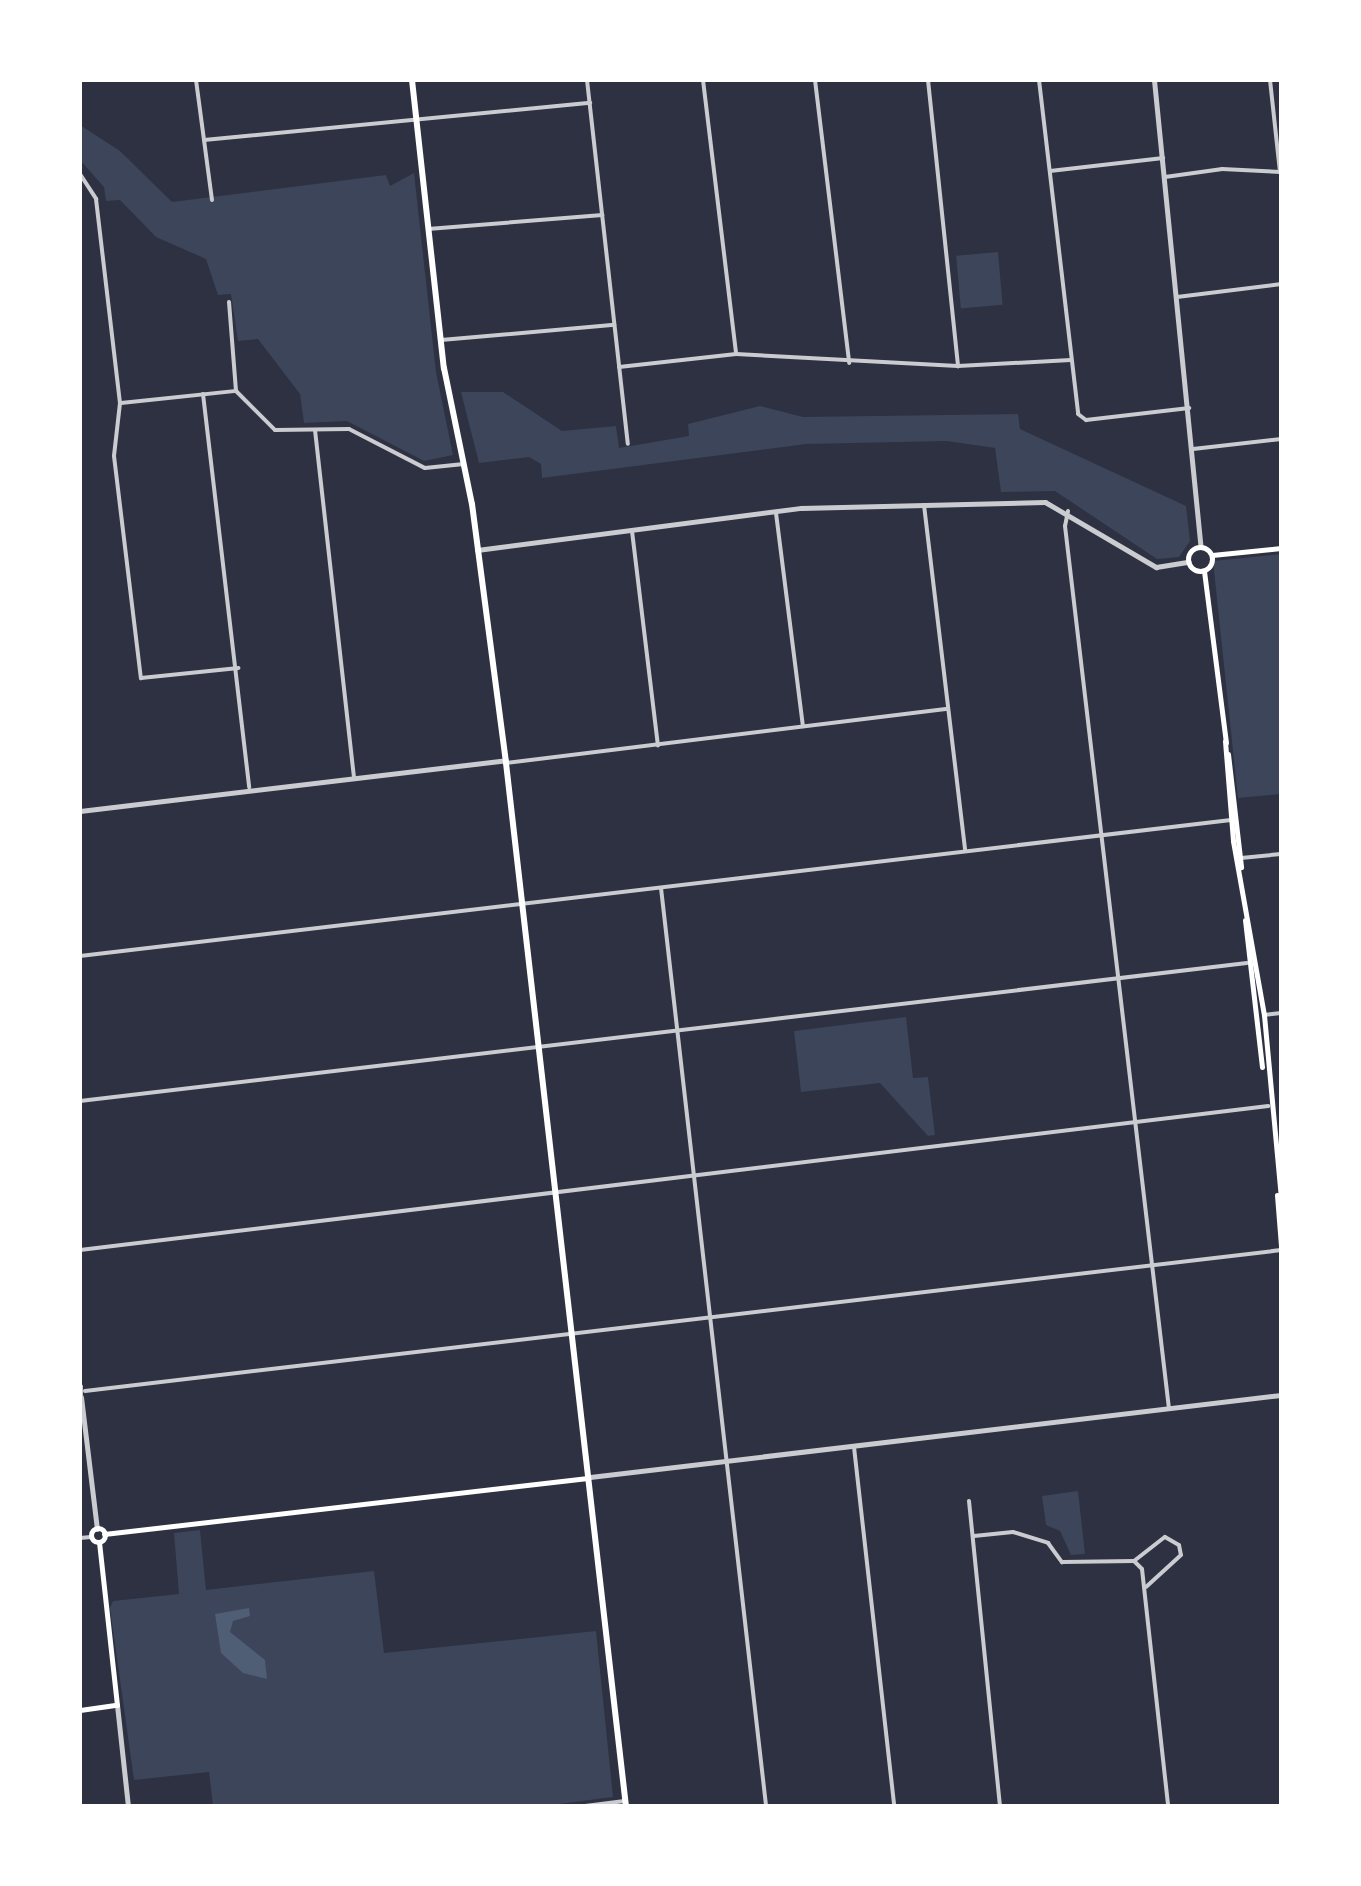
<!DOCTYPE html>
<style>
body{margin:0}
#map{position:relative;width:1361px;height:1886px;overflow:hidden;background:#2d3142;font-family:Lora,serif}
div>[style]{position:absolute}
.green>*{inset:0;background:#3c4559;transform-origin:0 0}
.water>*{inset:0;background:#4f5d75}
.minor>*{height:4px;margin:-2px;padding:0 2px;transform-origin:2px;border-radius:2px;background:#caccd0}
.tertiary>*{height:5px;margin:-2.5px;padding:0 2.5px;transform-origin:2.5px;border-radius:2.5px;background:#caccd0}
.secondary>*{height:5px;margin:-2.5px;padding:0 2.5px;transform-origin:2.5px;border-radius:2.5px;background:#fff}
.secondary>.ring{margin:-2.5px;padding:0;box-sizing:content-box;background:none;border:5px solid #fff;border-radius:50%}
.primary>*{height:6px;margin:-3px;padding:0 3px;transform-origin:3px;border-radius:3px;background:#fff}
span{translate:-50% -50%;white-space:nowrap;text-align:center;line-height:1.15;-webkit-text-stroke:9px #fff;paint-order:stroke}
.frame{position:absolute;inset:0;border:82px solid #fff;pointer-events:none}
</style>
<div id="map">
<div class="green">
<div style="clip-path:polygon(80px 125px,120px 151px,172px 202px,386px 175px,390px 186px,414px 173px,436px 372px,453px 455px,424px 461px,347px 421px,304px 423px,300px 394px,258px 339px,238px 341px,231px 294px,218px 295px,206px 259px,156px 237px,120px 200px,106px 201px,104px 187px,80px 160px)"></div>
<div style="left:998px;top:252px;width:53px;height:42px;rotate:85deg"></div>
<div style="clip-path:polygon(461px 392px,503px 392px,562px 431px,616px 426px,619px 448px,689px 436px,688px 424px,760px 406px,803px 417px,1018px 414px,1020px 429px,1186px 506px,1190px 541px,1179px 557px,1157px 559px,1055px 491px,1001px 492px,995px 448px,947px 441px,806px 444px,542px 478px,541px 464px,529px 457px,479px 463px)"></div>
<div style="clip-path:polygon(1281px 554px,1281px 794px,1238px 798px,1213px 561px)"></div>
<div style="clip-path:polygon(906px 1017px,913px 1078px,928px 1077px,935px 1135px,928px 1136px,880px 1083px,801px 1092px,794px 1031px)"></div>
<div style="clip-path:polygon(1078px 1491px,1085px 1554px,1071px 1555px,1060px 1531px,1046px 1525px,1042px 1496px)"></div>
<div style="clip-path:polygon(200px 1530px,206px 1590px,374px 1571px,384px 1653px,596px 1631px,613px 1797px,543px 1806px,213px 1806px,209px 1772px,134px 1780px,110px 1608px,113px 1601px,179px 1594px,174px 1533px)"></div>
</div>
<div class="water">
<div style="clip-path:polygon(249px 1608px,250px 1616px,233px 1621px,230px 1632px,265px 1660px,267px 1679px,243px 1673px,221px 1653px,215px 1614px)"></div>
</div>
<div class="minor">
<div style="left:196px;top:80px;width:121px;rotate:82.4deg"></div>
<div style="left:587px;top:80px;width:366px;rotate:83.6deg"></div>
<div style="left:703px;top:80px;width:276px;rotate:83.1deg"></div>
<div style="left:815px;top:80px;width:285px;rotate:83.1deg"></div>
<div style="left:928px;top:80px;width:288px;rotate:84deg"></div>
<div style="left:1039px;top:80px;width:336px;rotate:83.3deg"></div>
<div style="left:1078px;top:414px;width:10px;rotate:37deg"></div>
<div style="left:1086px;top:420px;width:104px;rotate:-6.6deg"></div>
<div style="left:1270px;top:80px;width:93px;rotate:83.8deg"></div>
<div style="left:204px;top:140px;width:388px;rotate:-5.5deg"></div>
<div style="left:1050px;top:171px;width:114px;rotate:-6.6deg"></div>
<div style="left:80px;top:174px;width:30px;rotate:57deg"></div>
<div style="left:96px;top:199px;width:205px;rotate:83.3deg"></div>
<div style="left:120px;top:403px;width:53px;rotate:96.5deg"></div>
<div style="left:114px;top:456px;width:224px;rotate:83.1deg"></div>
<div style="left:141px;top:678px;width:98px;rotate:-5.9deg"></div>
<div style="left:1165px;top:177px;width:58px;rotate:-8deg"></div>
<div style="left:1222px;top:169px;width:59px;rotate:2.9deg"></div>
<div style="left:428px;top:229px;width:175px;rotate:-4.6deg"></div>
<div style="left:1177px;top:297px;width:105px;rotate:-7.1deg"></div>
<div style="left:229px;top:302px;width:89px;rotate:85.5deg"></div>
<div style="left:441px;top:340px;width:174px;rotate:-5deg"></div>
<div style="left:619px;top:367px;width:118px;rotate:-6.3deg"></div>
<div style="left:736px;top:354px;width:222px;rotate:3.1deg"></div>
<div style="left:958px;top:366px;width:113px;rotate:-3deg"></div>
<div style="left:203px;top:394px;width:396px;rotate:83.3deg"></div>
<div style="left:121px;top:403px;width:116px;rotate:-6deg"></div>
<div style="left:236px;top:391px;width:55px;rotate:45deg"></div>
<div style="left:275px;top:430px;width:74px;rotate:-0.8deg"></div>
<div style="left:349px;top:429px;width:85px;rotate:27.2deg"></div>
<div style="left:425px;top:468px;width:39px;rotate:-6deg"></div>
<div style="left:315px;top:430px;width:349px;rotate:83.6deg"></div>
<div style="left:1193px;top:449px;width:89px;rotate:-6.5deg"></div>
<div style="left:924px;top:505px;width:347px;rotate:83.2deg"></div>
<div style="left:1068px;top:511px;width:15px;rotate:101deg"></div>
<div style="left:1065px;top:526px;width:888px;rotate:83.28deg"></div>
<div style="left:776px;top:513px;width:215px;rotate:82.8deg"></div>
<div style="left:632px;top:531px;width:216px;rotate:83.1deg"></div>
<div style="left:506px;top:763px;width:445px;rotate:-7deg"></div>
<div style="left:1241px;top:858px;width:40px;rotate:-5.7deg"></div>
<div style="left:661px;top:888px;width:924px;rotate:83.47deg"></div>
<div style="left:80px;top:956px;width:1159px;rotate:-6.74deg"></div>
<div style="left:1264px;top:1015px;width:17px;rotate:-7deg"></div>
<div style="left:80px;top:1101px;width:1175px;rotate:-6.74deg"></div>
<div style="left:80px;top:1250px;width:1197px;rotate:-6.91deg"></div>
<div style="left:85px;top:1391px;width:1204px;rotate:-6.72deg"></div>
<div style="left:854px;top:1447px;width:361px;rotate:83.6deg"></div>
<div style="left:969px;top:1501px;width:307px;rotate:84.2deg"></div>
<div style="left:974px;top:1536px;width:39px;rotate:-6deg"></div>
<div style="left:1013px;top:1532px;width:37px;rotate:17deg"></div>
<div style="left:1048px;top:1543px;width:24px;rotate:54deg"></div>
<div style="left:1062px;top:1562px;width:72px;rotate:-0.8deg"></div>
<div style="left:1134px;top:1561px;width:11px;rotate:45deg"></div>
<div style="left:1142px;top:1569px;width:238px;rotate:83.7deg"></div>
<div style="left:80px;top:1538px;width:11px;rotate:-5deg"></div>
<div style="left:1134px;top:1561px;width:39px;rotate:-38deg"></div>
<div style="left:1165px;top:1537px;width:16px;rotate:30deg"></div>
<div style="left:1179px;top:1545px;width:10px;rotate:79deg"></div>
<div style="left:1181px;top:1555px;width:47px;rotate:137.6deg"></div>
<div style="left:585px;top:1806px;width:40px;rotate:-7.1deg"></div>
</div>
<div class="tertiary">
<div style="left:1154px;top:80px;width:469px;rotate:84.3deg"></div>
<div style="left:477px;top:550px;width:327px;rotate:-7.4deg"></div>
<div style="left:801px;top:508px;width:244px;rotate:-1.4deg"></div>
<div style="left:1045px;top:502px;width:129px;rotate:30.4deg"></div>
<div style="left:1156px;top:567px;width:33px;rotate:-9deg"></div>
<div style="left:80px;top:811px;width:429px;rotate:-6.8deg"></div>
<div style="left:80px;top:1386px;width:11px;rotate:90deg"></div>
<div style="left:81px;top:1397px;width:133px;rotate:83.1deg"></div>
<div style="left:590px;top:1477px;width:696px;rotate:-6.77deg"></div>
<div style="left:117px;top:1705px;width:102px;rotate:83.8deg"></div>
</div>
<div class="secondary">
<div class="ring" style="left:1188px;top:547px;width:19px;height:19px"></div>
<div style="left:1212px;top:555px;width:69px;rotate:-5.8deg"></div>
<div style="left:1204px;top:571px;width:173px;rotate:82.7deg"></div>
<div style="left:1225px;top:741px;width:100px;rotate:85.4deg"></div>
<div style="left:1233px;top:841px;width:177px;rotate:79.9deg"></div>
<div style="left:1264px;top:1015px;width:184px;rotate:84.7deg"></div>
<div style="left:1228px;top:754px;width:114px;rotate:83.4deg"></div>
<div style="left:1245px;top:920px;width:148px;rotate:83.4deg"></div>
<div style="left:1277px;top:1195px;width:51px;rotate:85.5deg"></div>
<div class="ring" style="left:91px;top:1528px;width:9px;height:9px"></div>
<div style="left:104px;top:1534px;width:487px;rotate:-6.6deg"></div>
<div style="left:80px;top:1710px;width:37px;rotate:-8deg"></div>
<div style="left:117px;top:1705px;width:164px;rotate:-96.3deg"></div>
</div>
<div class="primary">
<div style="left:412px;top:80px;width:290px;rotate:83.7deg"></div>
<div style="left:444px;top:368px;width:139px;rotate:78.4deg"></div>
<div style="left:472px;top:504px;width:261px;rotate:82.5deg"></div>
<div style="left:506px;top:763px;width:1050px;rotate:83.44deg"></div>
</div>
<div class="frame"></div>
</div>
